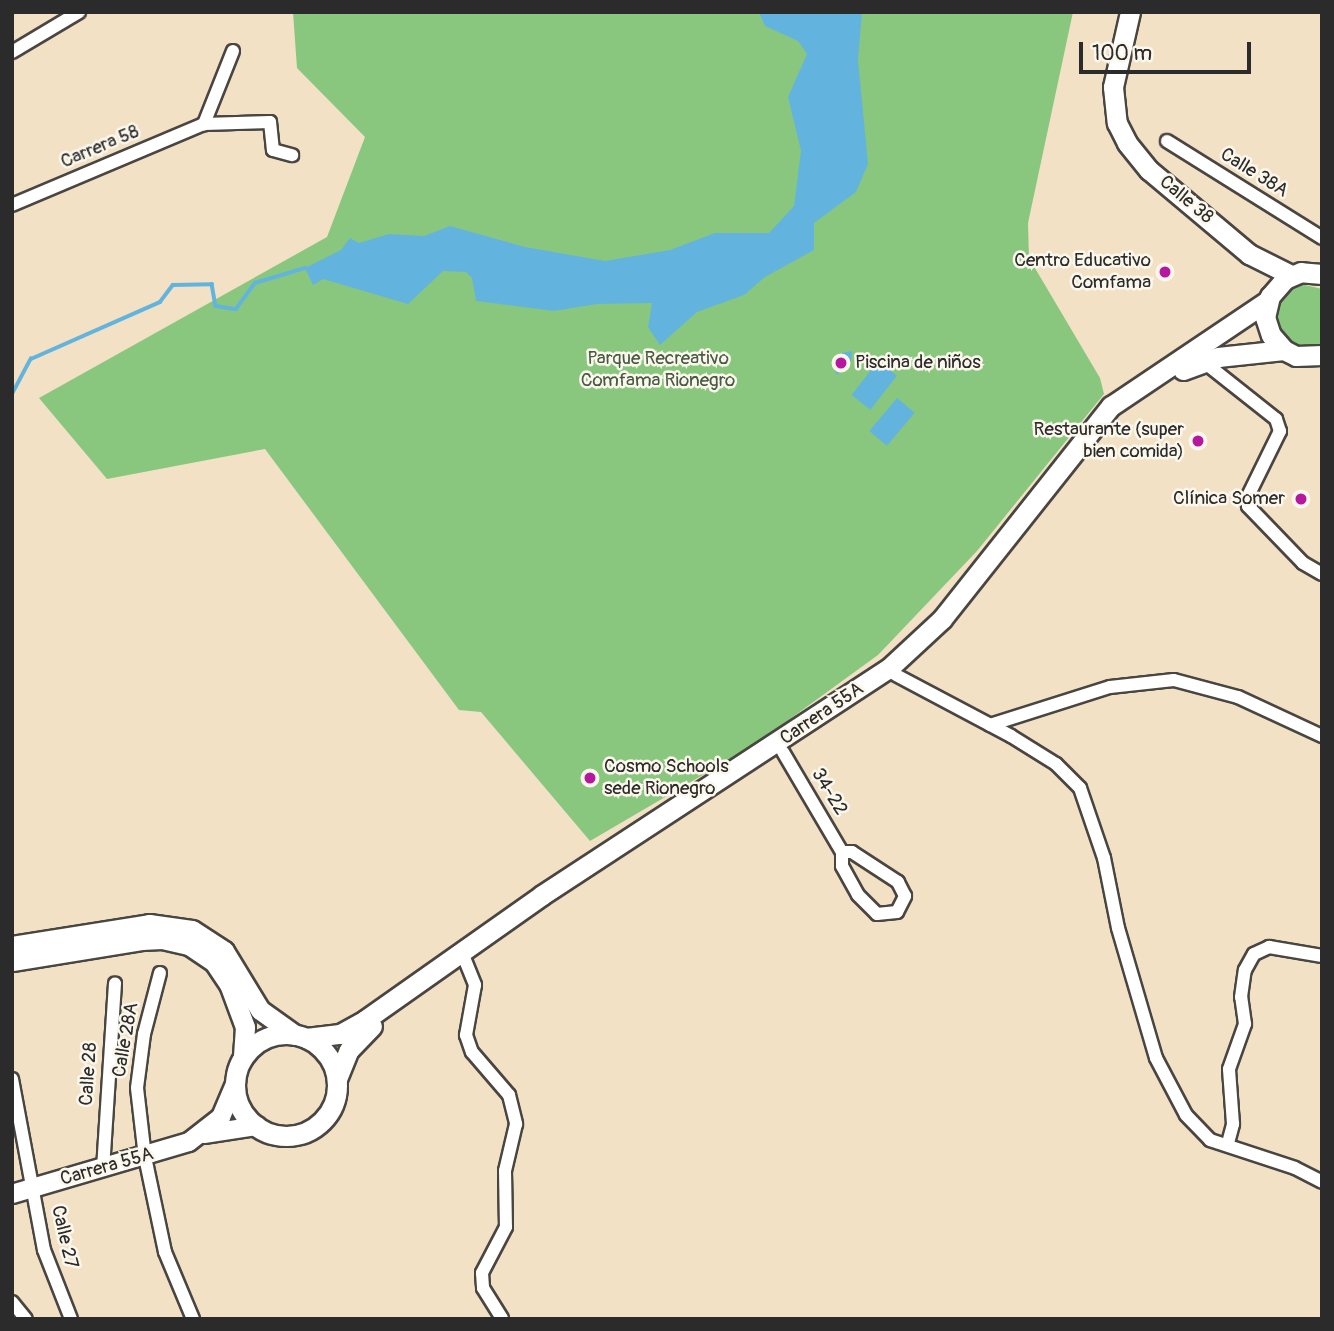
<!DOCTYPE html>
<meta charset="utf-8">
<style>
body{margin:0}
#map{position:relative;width:1334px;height:1331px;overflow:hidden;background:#f2e1c4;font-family:Pangolin,sans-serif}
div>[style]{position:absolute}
.green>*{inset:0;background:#89c77e}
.water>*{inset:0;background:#62b4de;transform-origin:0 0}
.stream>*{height:3.5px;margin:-1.75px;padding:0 1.75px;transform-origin:1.75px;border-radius:1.75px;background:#62b4de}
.roads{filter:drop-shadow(2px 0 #494642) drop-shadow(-2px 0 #494642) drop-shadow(0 2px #494642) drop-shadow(0 -2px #494642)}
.street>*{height:12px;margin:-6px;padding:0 6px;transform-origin:6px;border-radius:6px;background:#fff}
.secondary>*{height:18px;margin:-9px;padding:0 9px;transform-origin:9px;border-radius:9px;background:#fff}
.primary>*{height:19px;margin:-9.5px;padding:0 9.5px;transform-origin:9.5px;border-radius:9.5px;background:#fff}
.primary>.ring{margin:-9.5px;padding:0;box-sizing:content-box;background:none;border:19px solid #fff;border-radius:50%}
.dots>*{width:19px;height:19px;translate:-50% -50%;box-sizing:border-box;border:4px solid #fbf7ec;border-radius:50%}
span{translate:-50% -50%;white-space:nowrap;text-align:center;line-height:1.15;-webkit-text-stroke:5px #fbf7ec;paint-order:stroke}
.street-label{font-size:19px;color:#2b2b2b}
.poi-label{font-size:19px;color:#2b2b2b}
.right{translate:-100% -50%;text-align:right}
.left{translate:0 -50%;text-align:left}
.park-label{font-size:19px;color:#475a44}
.frame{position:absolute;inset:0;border:14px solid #2b2b2b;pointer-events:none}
.scale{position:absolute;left:1079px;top:42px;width:172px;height:32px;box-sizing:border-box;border:4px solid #2b2b2b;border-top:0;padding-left:9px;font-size:21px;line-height:24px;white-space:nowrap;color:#2b2b2b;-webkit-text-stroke:5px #fbf7ec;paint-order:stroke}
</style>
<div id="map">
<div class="green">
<div style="clip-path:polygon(293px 12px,1073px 12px,1028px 223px,1029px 258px,1100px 378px,1104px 394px,977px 551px,878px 655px,754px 745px,590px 841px,481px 712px,459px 710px,265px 449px,107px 479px,39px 398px,327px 237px,365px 137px,297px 68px)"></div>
<div style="clip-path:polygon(1301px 284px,1322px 289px,1322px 348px,1298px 351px,1277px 336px,1273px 310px,1279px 298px)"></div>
</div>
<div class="water">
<div style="clip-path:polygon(759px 12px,862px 12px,858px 60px,868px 164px,856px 192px,814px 223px,814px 250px,765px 277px,744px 295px,697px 312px,660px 345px,648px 327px,652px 303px,597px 304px,554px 311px,476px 301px,472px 278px,466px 272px,443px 271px,408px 304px,323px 279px,313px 285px,305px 268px,341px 250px,350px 238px,359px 243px,389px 234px,424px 236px,450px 226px,525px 247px,605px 261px,670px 250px,715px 233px,769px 233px,794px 206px,801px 151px,788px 97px,807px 54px,798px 41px,765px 26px)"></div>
<div style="clip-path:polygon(852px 351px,851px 361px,837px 375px,832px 364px,841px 353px)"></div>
<div style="left:878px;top:361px;width:24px;height:43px;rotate:38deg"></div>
<div style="left:897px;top:398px;width:23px;height:43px;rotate:40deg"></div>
</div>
<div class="stream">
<div style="left:12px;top:394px;width:40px;rotate:-62deg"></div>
<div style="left:31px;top:359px;width:141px;rotate:-23.8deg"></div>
<div style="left:160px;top:302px;width:21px;rotate:-53deg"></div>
<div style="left:173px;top:285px;width:39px;rotate:-1deg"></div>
<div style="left:212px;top:284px;width:22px;rotate:80deg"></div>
<div style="left:216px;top:306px;width:20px;rotate:9deg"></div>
<div style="left:236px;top:309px;width:32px;rotate:-54deg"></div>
<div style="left:255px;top:283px;width:52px;rotate:-16.7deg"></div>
</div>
<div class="roads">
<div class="street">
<div style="left:233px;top:51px;width:79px;rotate:111.7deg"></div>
<div style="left:204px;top:124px;width:66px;rotate:-1.7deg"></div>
<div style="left:270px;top:122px;width:28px;rotate:84deg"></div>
<div style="left:273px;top:150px;width:20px;rotate:15deg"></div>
<div style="left:12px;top:52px;width:78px;rotate:-30.8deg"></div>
<div style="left:1167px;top:141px;width:183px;rotate:32deg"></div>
<div style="left:12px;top:205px;width:208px;rotate:-22.9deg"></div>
<div style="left:1204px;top:362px;width:92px;rotate:38.4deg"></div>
<div style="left:1276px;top:419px;width:13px;rotate:72deg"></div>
<div style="left:1280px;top:431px;width:75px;rotate:116.2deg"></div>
<div style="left:1247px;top:498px;width:8px;rotate:83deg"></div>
<div style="left:1248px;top:506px;width:79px;rotate:46deg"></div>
<div style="left:1303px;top:563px;width:22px;rotate:30deg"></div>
<div style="left:896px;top:675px;width:130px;rotate:27.9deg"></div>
<div style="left:1011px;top:736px;width:53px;rotate:31.9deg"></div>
<div style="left:1056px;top:764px;width:34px;rotate:45deg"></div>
<div style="left:1080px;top:788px;width:74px;rotate:71.1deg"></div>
<div style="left:1104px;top:858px;width:71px;rotate:78.7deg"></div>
<div style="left:1118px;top:928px;width:135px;rotate:73.7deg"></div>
<div style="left:1156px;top:1058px;width:64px;rotate:62.2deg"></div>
<div style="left:1186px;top:1115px;width:35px;rotate:46deg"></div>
<div style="left:1210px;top:1140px;width:89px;rotate:18.2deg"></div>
<div style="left:1295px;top:1168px;width:30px;rotate:27deg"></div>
<div style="left:990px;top:725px;width:126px;rotate:-17.6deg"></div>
<div style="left:1110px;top:687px;width:64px;rotate:-6.2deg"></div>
<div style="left:1174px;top:680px;width:66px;rotate:14.9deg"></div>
<div style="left:1238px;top:697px;width:93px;rotate:24.9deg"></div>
<div style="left:783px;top:752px;width:116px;rotate:59.5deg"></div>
<div style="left:842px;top:852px;width:14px;rotate:90deg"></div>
<div style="left:842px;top:866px;width:33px;rotate:61deg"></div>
<div style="left:858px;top:895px;width:27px;rotate:45deg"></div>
<div style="left:877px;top:914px;width:20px;rotate:-6deg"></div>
<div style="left:897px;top:912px;width:18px;rotate:-63deg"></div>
<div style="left:905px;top:896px;width:16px;rotate:-117deg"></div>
<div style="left:898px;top:882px;width:55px;rotate:-146.9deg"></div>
<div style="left:852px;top:852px;width:10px;rotate:180deg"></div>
<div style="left:465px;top:960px;width:27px;rotate:68deg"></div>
<div style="left:475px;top:985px;width:51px;rotate:100.2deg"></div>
<div style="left:466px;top:1035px;width:18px;rotate:71deg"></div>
<div style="left:472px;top:1052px;width:57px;rotate:49.3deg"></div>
<div style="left:509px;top:1095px;width:30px;rotate:76deg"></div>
<div style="left:516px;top:1124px;width:48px;rotate:103.2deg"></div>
<div style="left:505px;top:1171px;width:56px;rotate:89deg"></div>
<div style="left:506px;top:1227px;width:52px;rotate:117.6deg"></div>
<div style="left:482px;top:1273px;width:15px;rotate:86deg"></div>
<div style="left:483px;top:1288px;width:36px;rotate:58deg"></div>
<div style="left:160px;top:973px;width:63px;rotate:104.7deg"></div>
<div style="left:144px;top:1034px;width:54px;rotate:97.4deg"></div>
<div style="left:137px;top:1088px;width:69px;rotate:83.4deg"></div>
<div style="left:145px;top:1157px;width:97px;rotate:78.1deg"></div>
<div style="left:165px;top:1252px;width:73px;rotate:67.3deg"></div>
<div style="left:12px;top:1079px;width:174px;rotate:79.4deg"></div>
<div style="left:44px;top:1250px;width:74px;rotate:68.6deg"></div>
<div style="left:1228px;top:1143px;width:20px;rotate:-75deg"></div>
<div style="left:1233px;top:1124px;width:55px;rotate:-94.2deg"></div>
<div style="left:1229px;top:1069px;width:48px;rotate:-70.4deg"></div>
<div style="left:1245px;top:1024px;width:27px;rotate:-98deg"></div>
<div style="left:1241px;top:997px;width:27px;rotate:-82deg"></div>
<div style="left:1245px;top:970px;width:18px;rotate:-61deg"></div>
<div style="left:1254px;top:954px;width:17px;rotate:-25deg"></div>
<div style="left:1269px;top:947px;width:54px;rotate:9.6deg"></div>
<div style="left:103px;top:1169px;width:186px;rotate:-86.3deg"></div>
<div style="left:12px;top:1302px;width:22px;rotate:51deg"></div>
</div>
<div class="secondary">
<div style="left:204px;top:1134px;width:54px;rotate:-8.6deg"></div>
<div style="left:12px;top:1194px;width:184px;rotate:-16.4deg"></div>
<div style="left:189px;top:1142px;width:41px;rotate:-38deg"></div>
<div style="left:221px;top:1117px;width:38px;rotate:-67deg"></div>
</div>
<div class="primary">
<div style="left:1130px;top:12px;width:77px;rotate:102.8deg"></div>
<div style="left:1113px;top:87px;width:36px;rotate:84deg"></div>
<div style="left:1117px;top:123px;width:22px;rotate:63deg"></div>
<div style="left:1127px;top:143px;width:35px;rotate:51deg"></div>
<div style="left:1149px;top:170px;width:131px;rotate:40deg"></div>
<div style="left:1249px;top:254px;width:47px;rotate:26.6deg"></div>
<div style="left:1322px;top:274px;width:21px;rotate:-175deg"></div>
<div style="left:1301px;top:272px;width:17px;rotate:156deg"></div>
<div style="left:1285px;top:279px;width:23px;rotate:131deg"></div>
<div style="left:1270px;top:296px;width:22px;rotate:103deg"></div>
<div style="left:1265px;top:317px;width:19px;rotate:72deg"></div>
<div style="left:1271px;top:335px;width:20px;rotate:49deg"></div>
<div style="left:1284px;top:350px;width:13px;rotate:27deg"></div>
<div style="left:1296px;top:356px;width:26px;rotate:-2deg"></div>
<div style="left:1183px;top:370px;width:37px;rotate:-20deg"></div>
<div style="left:1218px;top:357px;width:66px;rotate:-6.1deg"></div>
<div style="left:12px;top:946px;width:139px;rotate:-9.1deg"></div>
<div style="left:149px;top:924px;width:43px;rotate:7.9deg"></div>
<div style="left:192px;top:930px;width:38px;rotate:33deg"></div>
<div style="left:224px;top:951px;width:69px;rotate:58.6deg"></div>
<div style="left:260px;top:1010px;width:43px;rotate:35.5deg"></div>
<div style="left:12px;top:961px;width:131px;rotate:-9.2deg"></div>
<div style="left:141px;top:940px;width:21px;rotate:-3deg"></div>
<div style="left:162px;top:939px;width:28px;rotate:13deg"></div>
<div style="left:189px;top:945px;width:30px;rotate:34deg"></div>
<div style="left:214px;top:962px;width:27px;rotate:56deg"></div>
<div style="left:229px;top:984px;width:46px;rotate:69.6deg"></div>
<div style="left:245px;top:1027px;width:31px;rotate:94deg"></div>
<div class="ring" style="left:235px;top:1034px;width:83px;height:83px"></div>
<div style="left:306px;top:1038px;width:34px;rotate:-7deg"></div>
<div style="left:340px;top:1034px;width:29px;rotate:-29deg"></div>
<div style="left:365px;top:1020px;width:217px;rotate:-35.2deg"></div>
<div style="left:542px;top:895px;width:413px;rotate:-33.2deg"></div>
<div style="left:888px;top:669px;width:74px;rotate:-42.8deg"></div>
<div style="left:942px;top:619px;width:272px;rotate:-51.6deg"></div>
<div style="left:1111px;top:406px;width:188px;rotate:-33.9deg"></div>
<div style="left:337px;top:1079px;width:31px;rotate:-68deg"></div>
<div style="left:349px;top:1050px;width:33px;rotate:-46deg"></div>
</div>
</div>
<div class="dots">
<div style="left:1165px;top:272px;background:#b5179e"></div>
<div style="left:841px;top:363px;background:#b5179e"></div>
<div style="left:1198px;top:441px;background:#b5179e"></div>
<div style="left:1301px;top:499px;background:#b5179e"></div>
<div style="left:590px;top:778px;background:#b5179e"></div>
</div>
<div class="street-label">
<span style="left:100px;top:147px;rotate:-23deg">Carrera 58</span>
<span style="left:1254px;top:173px;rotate:32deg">Calle 38A</span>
<span style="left:1186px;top:200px;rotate:40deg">Calle 38</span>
<span style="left:822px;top:714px;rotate:-34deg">Carrera 55A</span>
<span style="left:829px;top:792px;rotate:59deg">34-22</span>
<span style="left:126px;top:1040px;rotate:-80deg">Calle 28A</span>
<span style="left:89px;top:1074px;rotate:-86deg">Calle 28</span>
<span style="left:107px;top:1167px;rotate:-16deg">Carrera 55A</span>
<span style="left:64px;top:1237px;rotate:77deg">Calle 27</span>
</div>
<div class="poi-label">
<span class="right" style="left:1151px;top:272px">Centro Educativo<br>Comfama</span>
<span class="left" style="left:855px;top:363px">Piscina de niños</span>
<span class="right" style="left:1184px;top:441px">Restaurante (super<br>bien comida)</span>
<span class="right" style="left:1285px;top:499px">Clínica Somer</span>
<span class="left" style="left:604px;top:778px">Cosmo Schools<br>sede Rionegro</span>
</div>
<div class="park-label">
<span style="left:658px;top:370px">Parque Recreativo<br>Comfama Rionegro</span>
</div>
<div class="frame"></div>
<div class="scale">100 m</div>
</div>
